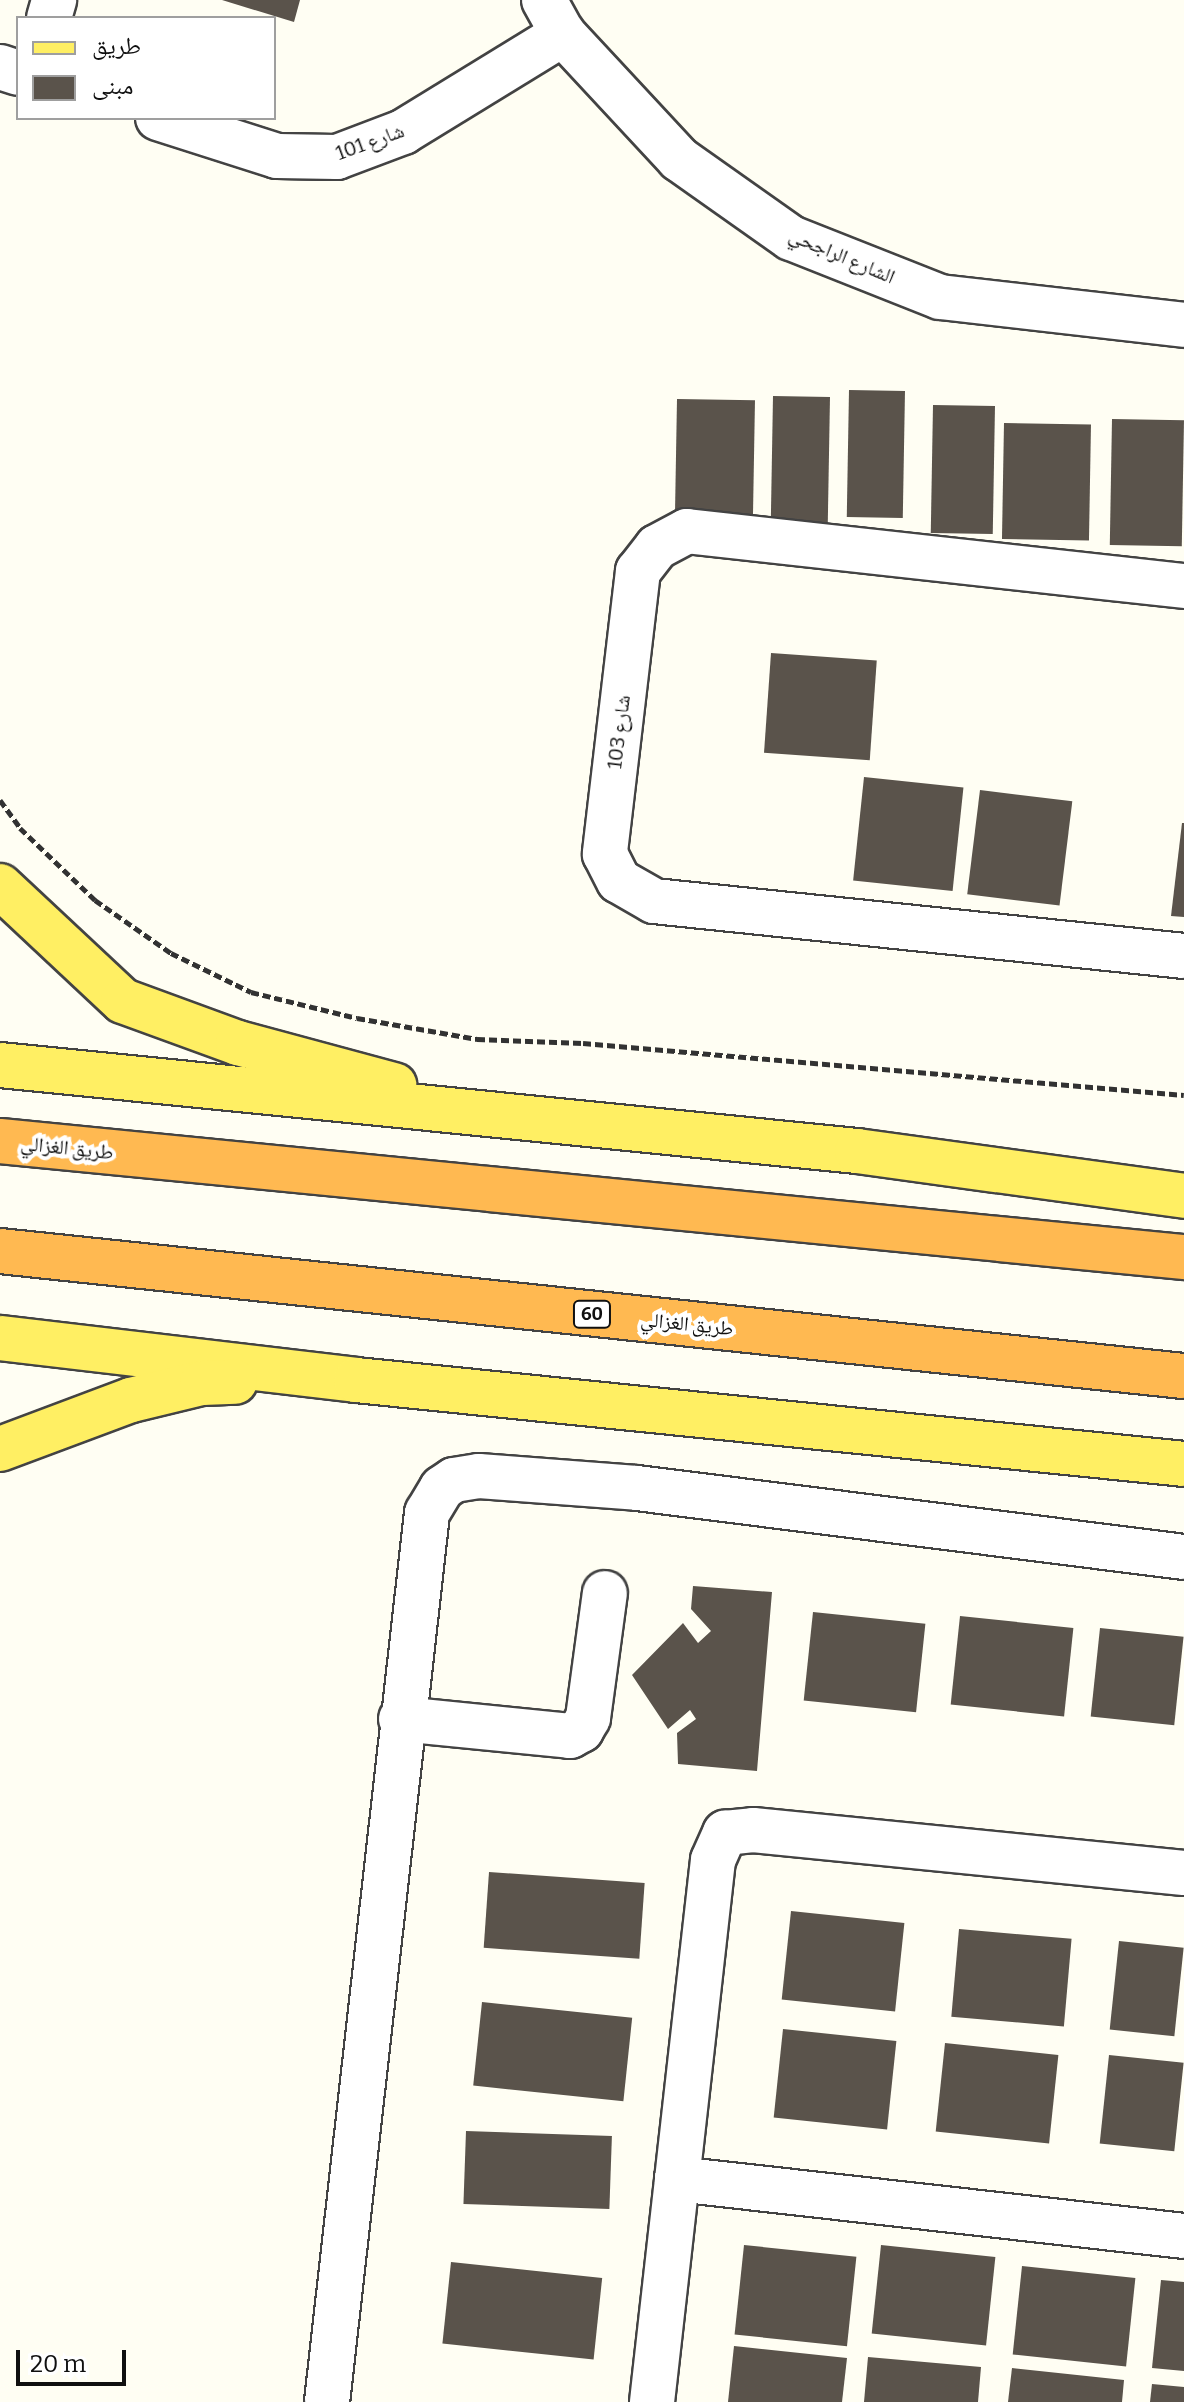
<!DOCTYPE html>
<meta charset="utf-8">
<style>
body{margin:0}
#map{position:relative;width:1184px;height:2402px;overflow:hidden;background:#fffef3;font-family:Bitter,"Noto Naskh Arabic",serif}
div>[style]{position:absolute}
.building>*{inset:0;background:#5a534b;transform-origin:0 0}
.path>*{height:5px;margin-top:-2.5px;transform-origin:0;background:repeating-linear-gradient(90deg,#323232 0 8px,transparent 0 12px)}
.roads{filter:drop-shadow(2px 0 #434343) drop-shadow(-2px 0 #434343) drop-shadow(0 2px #434343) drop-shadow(0 -2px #434343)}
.minor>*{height:44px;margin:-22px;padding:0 22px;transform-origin:22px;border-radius:22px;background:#fff}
.major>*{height:44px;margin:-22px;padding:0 22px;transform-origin:22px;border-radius:22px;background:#ffef63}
.highway>*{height:44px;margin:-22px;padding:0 22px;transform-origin:22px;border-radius:22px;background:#ffb951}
span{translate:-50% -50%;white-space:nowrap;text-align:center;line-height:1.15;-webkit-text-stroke:8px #fff;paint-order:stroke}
.shield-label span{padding:2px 6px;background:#fff;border:2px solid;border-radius:6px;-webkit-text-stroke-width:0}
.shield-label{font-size:18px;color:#101010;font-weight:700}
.street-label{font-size:20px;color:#101010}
.legend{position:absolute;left:16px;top:16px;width:260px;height:104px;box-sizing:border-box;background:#fff;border:2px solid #9f9f9f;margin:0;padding:10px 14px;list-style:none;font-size:24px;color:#101010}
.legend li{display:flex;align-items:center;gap:16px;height:40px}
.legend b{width:40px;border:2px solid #9f9f9f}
.scale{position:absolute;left:16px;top:2350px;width:110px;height:36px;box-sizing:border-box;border:4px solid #101010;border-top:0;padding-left:10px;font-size:24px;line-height:28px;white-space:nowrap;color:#101010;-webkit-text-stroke:6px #fff;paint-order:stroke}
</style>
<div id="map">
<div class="building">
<div style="clip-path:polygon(222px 0,300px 0,294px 22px)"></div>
<div style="left:849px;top:390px;width:56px;height:127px;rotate:1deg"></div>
<div style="left:773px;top:396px;width:57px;height:130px;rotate:1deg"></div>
<div style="left:677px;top:399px;width:78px;height:117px;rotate:1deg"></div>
<div style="left:933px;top:405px;width:62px;height:128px;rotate:1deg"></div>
<div style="left:1112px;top:419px;width:72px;height:126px;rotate:1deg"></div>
<div style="left:1004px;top:423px;width:87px;height:116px;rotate:1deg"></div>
<div style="left:771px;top:653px;width:106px;height:100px;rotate:4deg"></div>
<div style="left:864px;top:777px;width:100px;height:104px;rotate:6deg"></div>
<div style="left:980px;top:790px;width:93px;height:105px;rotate:7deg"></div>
<div style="clip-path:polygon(1182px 823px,1184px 823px,1184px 917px,1171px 916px)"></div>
<div style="clip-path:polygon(693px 1586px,772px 1592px,757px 1771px,678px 1764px,677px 1733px,696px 1719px,690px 1710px,668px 1729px,632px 1675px,683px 1623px,698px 1643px,711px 1631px,691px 1609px)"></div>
<div style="left:813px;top:1612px;width:113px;height:89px;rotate:6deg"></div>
<div style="left:960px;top:1616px;width:114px;height:89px;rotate:6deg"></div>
<div style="left:1100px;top:1628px;width:84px;height:89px;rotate:6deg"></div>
<div style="left:489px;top:1872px;width:156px;height:76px;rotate:4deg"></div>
<div style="left:791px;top:1911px;width:114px;height:89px;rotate:6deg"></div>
<div style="left:959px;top:1929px;width:113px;height:88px;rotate:5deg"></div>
<div style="left:1119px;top:1941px;width:65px;height:89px;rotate:6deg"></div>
<div style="left:482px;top:2002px;width:151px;height:84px;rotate:6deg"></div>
<div style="left:783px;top:2029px;width:114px;height:89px;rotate:6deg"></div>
<div style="left:945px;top:2043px;width:114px;height:89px;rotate:6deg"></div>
<div style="left:1109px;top:2055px;width:75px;height:89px;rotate:6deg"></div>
<div style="left:466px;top:2131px;width:146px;height:73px;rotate:2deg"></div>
<div style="left:744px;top:2245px;width:113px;height:90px;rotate:6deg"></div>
<div style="left:881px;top:2245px;width:115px;height:89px;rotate:6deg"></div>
<div style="left:451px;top:2262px;width:152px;height:82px;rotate:6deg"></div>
<div style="left:1022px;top:2266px;width:114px;height:89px;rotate:6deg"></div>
<div style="clip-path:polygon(1161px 2280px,1184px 2282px,1184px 2371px,1152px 2368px)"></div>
<div style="clip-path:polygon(734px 2346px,847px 2358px,842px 2402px,728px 2402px)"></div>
<div style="clip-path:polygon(868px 2357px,981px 2367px,978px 2402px,864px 2402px)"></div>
<div style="clip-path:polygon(1012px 2368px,1124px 2380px,1122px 2402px,1008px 2402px)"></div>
<div style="clip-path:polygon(1152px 2384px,1184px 2387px,1184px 2402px,1150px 2402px)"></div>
</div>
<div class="path">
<div style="left:0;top:800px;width:34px;rotate:54deg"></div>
<div style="left:20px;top:828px;width:104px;rotate:43.8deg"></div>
<div style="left:95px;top:900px;width:93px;rotate:34.9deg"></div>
<div style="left:171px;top:953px;width:89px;rotate:26deg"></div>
<div style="left:251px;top:992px;width:109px;rotate:13.8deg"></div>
<div style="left:357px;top:1018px;width:122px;rotate:9.9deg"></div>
<div style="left:477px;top:1039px;width:106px;rotate:2.2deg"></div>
<div style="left:583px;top:1043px;width:603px;rotate:4.95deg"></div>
</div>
<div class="roads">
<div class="minor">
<div style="left:544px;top:0;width:39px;rotate:61deg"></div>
<div style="left:563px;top:34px;width:171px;rotate:47.1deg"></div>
<div style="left:679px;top:159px;width:137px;rotate:35.2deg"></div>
<div style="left:791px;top:238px;width:160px;rotate:21.6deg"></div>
<div style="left:940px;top:297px;width:246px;rotate:6.5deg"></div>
<div style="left:49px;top:18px;width:19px;rotate:-74deg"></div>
<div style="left:0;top:67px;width:19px;rotate:18deg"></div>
<div style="left:158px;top:118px;width:125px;rotate:17.7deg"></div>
<div style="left:277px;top:156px;width:60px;rotate:1deg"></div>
<div style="left:337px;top:157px;width:71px;rotate:-20.7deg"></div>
<div style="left:403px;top:132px;width:188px;rotate:-31.5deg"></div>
<div style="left:1184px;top:586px;width:500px;rotate:-173.69deg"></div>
<div style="left:687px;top:531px;width:34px;rotate:152deg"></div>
<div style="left:657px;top:547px;width:31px;rotate:128deg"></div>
<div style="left:638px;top:571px;width:285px;rotate:96.7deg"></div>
<div style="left:605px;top:854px;width:30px;rotate:63deg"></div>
<div style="left:619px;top:881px;width:40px;rotate:29.7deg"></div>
<div style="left:654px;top:901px;width:533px;rotate:5.92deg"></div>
<div style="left:401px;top:1719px;width:170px;rotate:5.7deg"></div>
<div style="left:570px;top:1736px;width:13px;rotate:-29deg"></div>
<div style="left:581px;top:1730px;width:14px;rotate:-60deg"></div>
<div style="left:588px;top:1718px;width:126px;rotate:-82.3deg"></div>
<div style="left:677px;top:2179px;width:510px;rotate:6.41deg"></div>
<div style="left:327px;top:2402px;width:895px;rotate:-83.58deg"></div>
<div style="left:427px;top:1513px;width:29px;rotate:-59deg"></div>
<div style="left:442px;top:1488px;width:14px;rotate:-34deg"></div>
<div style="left:454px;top:1480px;width:25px;rotate:-9deg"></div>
<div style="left:479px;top:1476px;width:158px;rotate:4.3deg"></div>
<div style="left:637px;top:1488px;width:551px;rotate:7.19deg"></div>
<div style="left:652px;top:2402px;width:545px;rotate:-83.58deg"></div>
<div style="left:713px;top:1860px;width:30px;rotate:-66deg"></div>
<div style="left:725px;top:1833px;width:28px;rotate:-6deg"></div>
<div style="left:753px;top:1830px;width:433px;rotate:5.7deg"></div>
</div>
<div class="major">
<div style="left:0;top:886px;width:168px;rotate:43.1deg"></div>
<div style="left:123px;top:1001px;width:122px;rotate:20.1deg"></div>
<div style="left:238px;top:1043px;width:162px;rotate:15.1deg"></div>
<div style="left:0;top:1065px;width:861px;rotate:5.73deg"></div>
<div style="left:857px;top:1151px;width:330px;rotate:7.8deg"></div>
<div style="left:0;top:1338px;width:358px;rotate:6.7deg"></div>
<div style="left:356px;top:1380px;width:832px;rotate:5.79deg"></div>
<div style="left:0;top:1449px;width:140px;rotate:-20.5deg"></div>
<div style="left:131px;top:1400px;width:73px;rotate:-13.5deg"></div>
<div style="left:202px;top:1383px;width:33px;rotate:-2deg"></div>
</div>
<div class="highway">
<div style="left:0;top:1141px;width:1190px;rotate:5.6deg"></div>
<div style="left:0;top:1251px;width:1191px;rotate:6.03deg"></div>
</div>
</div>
<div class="shield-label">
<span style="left:592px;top:1314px">60</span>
</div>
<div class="street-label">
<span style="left:370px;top:142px;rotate:-20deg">شارع 101</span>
<span style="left:842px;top:256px;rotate:23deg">الشارع الراجحي</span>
<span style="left:619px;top:732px;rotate:-83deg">شارع 103</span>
<span style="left:67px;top:1148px;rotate:6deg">طريق الغزالي</span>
<span style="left:687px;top:1324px;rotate:6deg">طريق الغزالي</span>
</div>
<ul class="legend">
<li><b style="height:10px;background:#ffef63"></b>طريق</li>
<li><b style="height:22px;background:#5a534b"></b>مبنى</li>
</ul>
<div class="scale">20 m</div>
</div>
